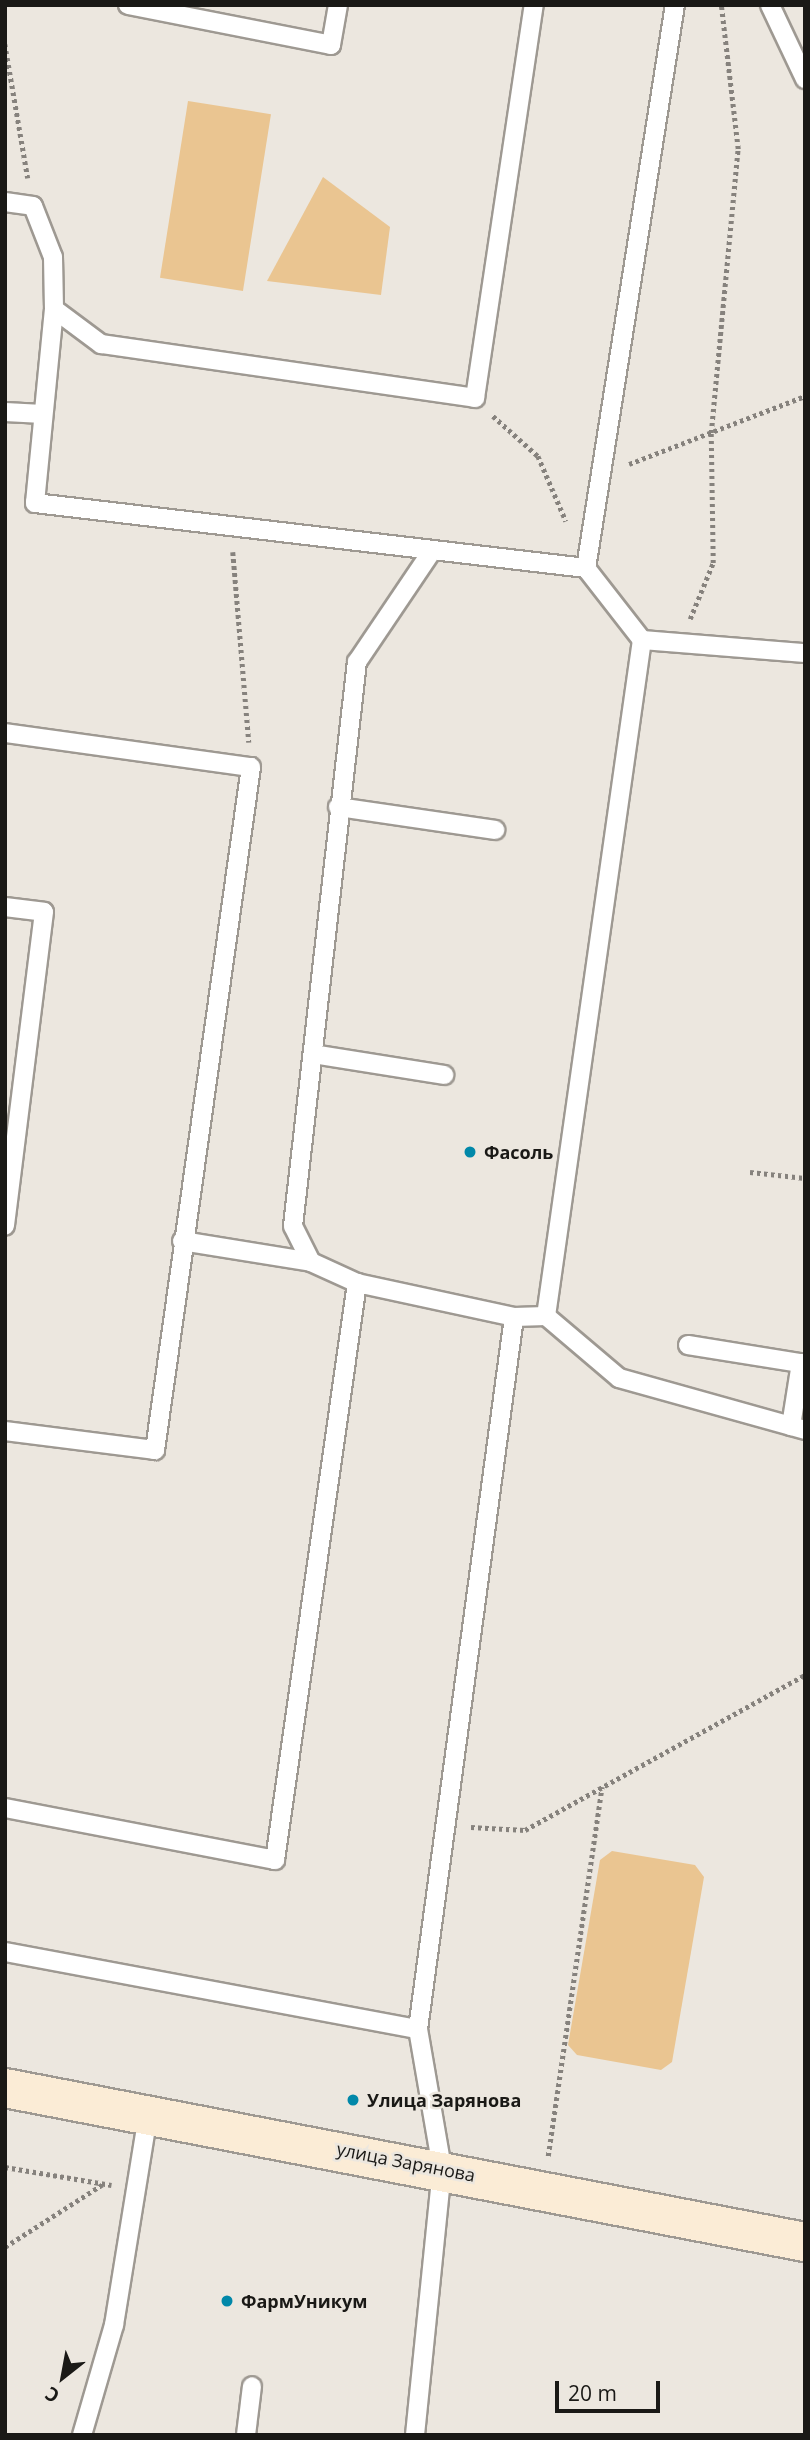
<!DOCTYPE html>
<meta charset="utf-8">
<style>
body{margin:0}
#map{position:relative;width:810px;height:2440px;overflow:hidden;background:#ece7df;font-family:"Open Sans",sans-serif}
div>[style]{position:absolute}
.green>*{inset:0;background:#eac591;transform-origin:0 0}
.path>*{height:4.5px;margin-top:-2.25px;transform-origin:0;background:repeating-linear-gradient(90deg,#86827d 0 3.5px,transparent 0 7px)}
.roads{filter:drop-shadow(2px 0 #9e9992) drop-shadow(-2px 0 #9e9992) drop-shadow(0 2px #9e9992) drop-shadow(0 -2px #9e9992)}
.lane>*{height:18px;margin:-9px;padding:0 9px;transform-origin:9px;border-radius:9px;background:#fff}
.secondary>*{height:38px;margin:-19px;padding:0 19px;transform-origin:19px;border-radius:19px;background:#fbecd6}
.dots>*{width:19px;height:19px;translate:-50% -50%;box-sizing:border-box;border:4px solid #ece7df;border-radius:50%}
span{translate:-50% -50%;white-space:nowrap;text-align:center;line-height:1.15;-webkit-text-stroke:5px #ece7df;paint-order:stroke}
.poi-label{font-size:18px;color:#1a1916;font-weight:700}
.left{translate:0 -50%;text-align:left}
.street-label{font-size:18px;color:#1a1916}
.frame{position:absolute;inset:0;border:7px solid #1a1916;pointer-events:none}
.north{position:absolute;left:28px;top:2342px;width:70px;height:70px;-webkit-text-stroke:5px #ece7df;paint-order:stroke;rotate:211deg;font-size:19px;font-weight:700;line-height:28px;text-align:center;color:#1a1916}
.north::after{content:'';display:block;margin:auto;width:24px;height:32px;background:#1a1916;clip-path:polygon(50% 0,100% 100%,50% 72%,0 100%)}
.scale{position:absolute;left:555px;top:2381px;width:105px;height:32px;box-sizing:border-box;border:4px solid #1a1916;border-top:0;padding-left:9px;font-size:21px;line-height:24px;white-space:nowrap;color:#1a1916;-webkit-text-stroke:5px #ece7df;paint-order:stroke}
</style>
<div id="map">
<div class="green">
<div style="left:188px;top:101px;width:84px;height:179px;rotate:9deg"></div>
<div style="clip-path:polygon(323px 177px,390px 227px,381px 295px,267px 281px)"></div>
<div style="clip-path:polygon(612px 1851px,695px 1865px,704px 1877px,672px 2062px,661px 2070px,577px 2055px,568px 2045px,600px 1860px)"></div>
</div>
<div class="path">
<div style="left:5px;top:44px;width:136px;rotate:80.3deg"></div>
<div style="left:493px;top:416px;width:60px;rotate:41.6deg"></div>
<div style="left:538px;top:456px;width:71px;rotate:66.7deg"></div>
<div style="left:629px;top:464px;width:189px;rotate:-21.1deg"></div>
<div style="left:233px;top:552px;width:191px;rotate:85.2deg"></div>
<div style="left:690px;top:619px;width:61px;rotate:-67.7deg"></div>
<div style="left:713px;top:563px;width:130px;rotate:-90.9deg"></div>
<div style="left:711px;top:433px;width:285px;rotate:-84.6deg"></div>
<div style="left:738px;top:149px;width:145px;rotate:-96.7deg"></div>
<div style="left:750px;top:1172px;width:55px;rotate:6.2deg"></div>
<div style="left:471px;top:1827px;width:54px;rotate:3.2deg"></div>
<div style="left:525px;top:1830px;width:320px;rotate:-29deg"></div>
<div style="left:548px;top:2156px;width:373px;rotate:-81.7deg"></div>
<div style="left:5px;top:2167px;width:108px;rotate:9.6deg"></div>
<div style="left:5px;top:2247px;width:117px;rotate:-32.7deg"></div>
</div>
<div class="roads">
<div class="lane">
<div style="left:128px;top:5px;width:207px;rotate:11.1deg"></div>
<div style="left:331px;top:45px;width:41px;rotate:-80.1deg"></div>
<div style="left:770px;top:5px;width:82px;rotate:64.7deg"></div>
<div style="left:5px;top:202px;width:28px;rotate:8deg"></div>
<div style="left:33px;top:206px;width:55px;rotate:68.6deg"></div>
<div style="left:53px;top:257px;width:52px;rotate:88.9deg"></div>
<div style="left:54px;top:309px;width:195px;rotate:95.6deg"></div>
<div style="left:35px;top:503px;width:555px;rotate:6.73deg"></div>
<div style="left:54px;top:309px;width:59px;rotate:36.7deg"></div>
<div style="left:101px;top:344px;width:378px;rotate:8.2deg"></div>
<div style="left:475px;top:398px;width:397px;rotate:-81.5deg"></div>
<div style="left:5px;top:412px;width:38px;rotate:3deg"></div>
<div style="left:642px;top:640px;width:164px;rotate:4.6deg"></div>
<div style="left:5px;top:733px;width:248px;rotate:7.9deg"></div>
<div style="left:251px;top:767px;width:690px;rotate:98deg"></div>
<div style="left:155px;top:1450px;width:151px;rotate:-172.8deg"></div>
<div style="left:338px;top:807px;width:159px;rotate:8.3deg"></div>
<div style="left:5px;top:907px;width:39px;rotate:7deg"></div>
<div style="left:44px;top:912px;width:316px;rotate:97.1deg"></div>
<div style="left:313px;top:1054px;width:133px;rotate:9.1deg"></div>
<div style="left:182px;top:1241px;width:131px;rotate:9.2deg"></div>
<div style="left:311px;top:1262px;width:51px;rotate:24.5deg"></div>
<div style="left:357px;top:1283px;width:161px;rotate:12.2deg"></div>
<div style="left:514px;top:1317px;width:32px;rotate:-2deg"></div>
<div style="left:546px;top:1316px;width:96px;rotate:40.3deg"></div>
<div style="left:619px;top:1378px;width:193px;rotate:15.6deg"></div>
<div style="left:311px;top:1262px;width:40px;rotate:-116.6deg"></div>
<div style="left:293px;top:1226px;width:568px;rotate:-83.53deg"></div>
<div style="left:357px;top:662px;width:134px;rotate:-56deg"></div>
<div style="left:546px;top:1316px;width:683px;rotate:-81.92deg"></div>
<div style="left:642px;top:640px;width:91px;rotate:-127.9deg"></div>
<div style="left:586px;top:568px;width:570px;rotate:-81.02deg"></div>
<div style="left:688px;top:1345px;width:114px;rotate:9.1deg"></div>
<div style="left:801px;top:1363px;width:64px;rotate:99deg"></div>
<div style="left:5px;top:1808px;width:275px;rotate:10.9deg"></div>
<div style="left:275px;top:1860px;width:583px;rotate:-81.91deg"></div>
<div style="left:5px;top:1952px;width:420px;rotate:10.6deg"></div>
<div style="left:82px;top:2435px;width:115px;rotate:-73.8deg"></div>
<div style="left:114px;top:2325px;width:214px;rotate:-80.8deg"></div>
<div style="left:246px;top:2435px;width:49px;rotate:-83deg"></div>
<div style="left:415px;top:2435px;width:268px;rotate:-84.2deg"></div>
<div style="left:442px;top:2168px;width:141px;rotate:-99.8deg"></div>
<div style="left:418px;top:2029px;width:718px;rotate:-82.32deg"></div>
</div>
<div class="secondary">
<div style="left:5px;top:2088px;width:815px;rotate:10.9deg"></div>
</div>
</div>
<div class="dots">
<div style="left:470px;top:1152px;background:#0188a9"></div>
<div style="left:353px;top:2100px;background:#0188a9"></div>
<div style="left:227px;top:2301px;background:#0188a9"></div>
</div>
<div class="poi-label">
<span class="left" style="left:484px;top:1152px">Фасоль</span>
<span class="left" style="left:367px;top:2100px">Улица Зарянова</span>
<span class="left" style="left:241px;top:2301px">ФармУникум</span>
</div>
<div class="street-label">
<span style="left:406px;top:2162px;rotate:11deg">улица Зарянова</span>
</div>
<div class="frame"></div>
<div class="north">С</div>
<div class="scale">20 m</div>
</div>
